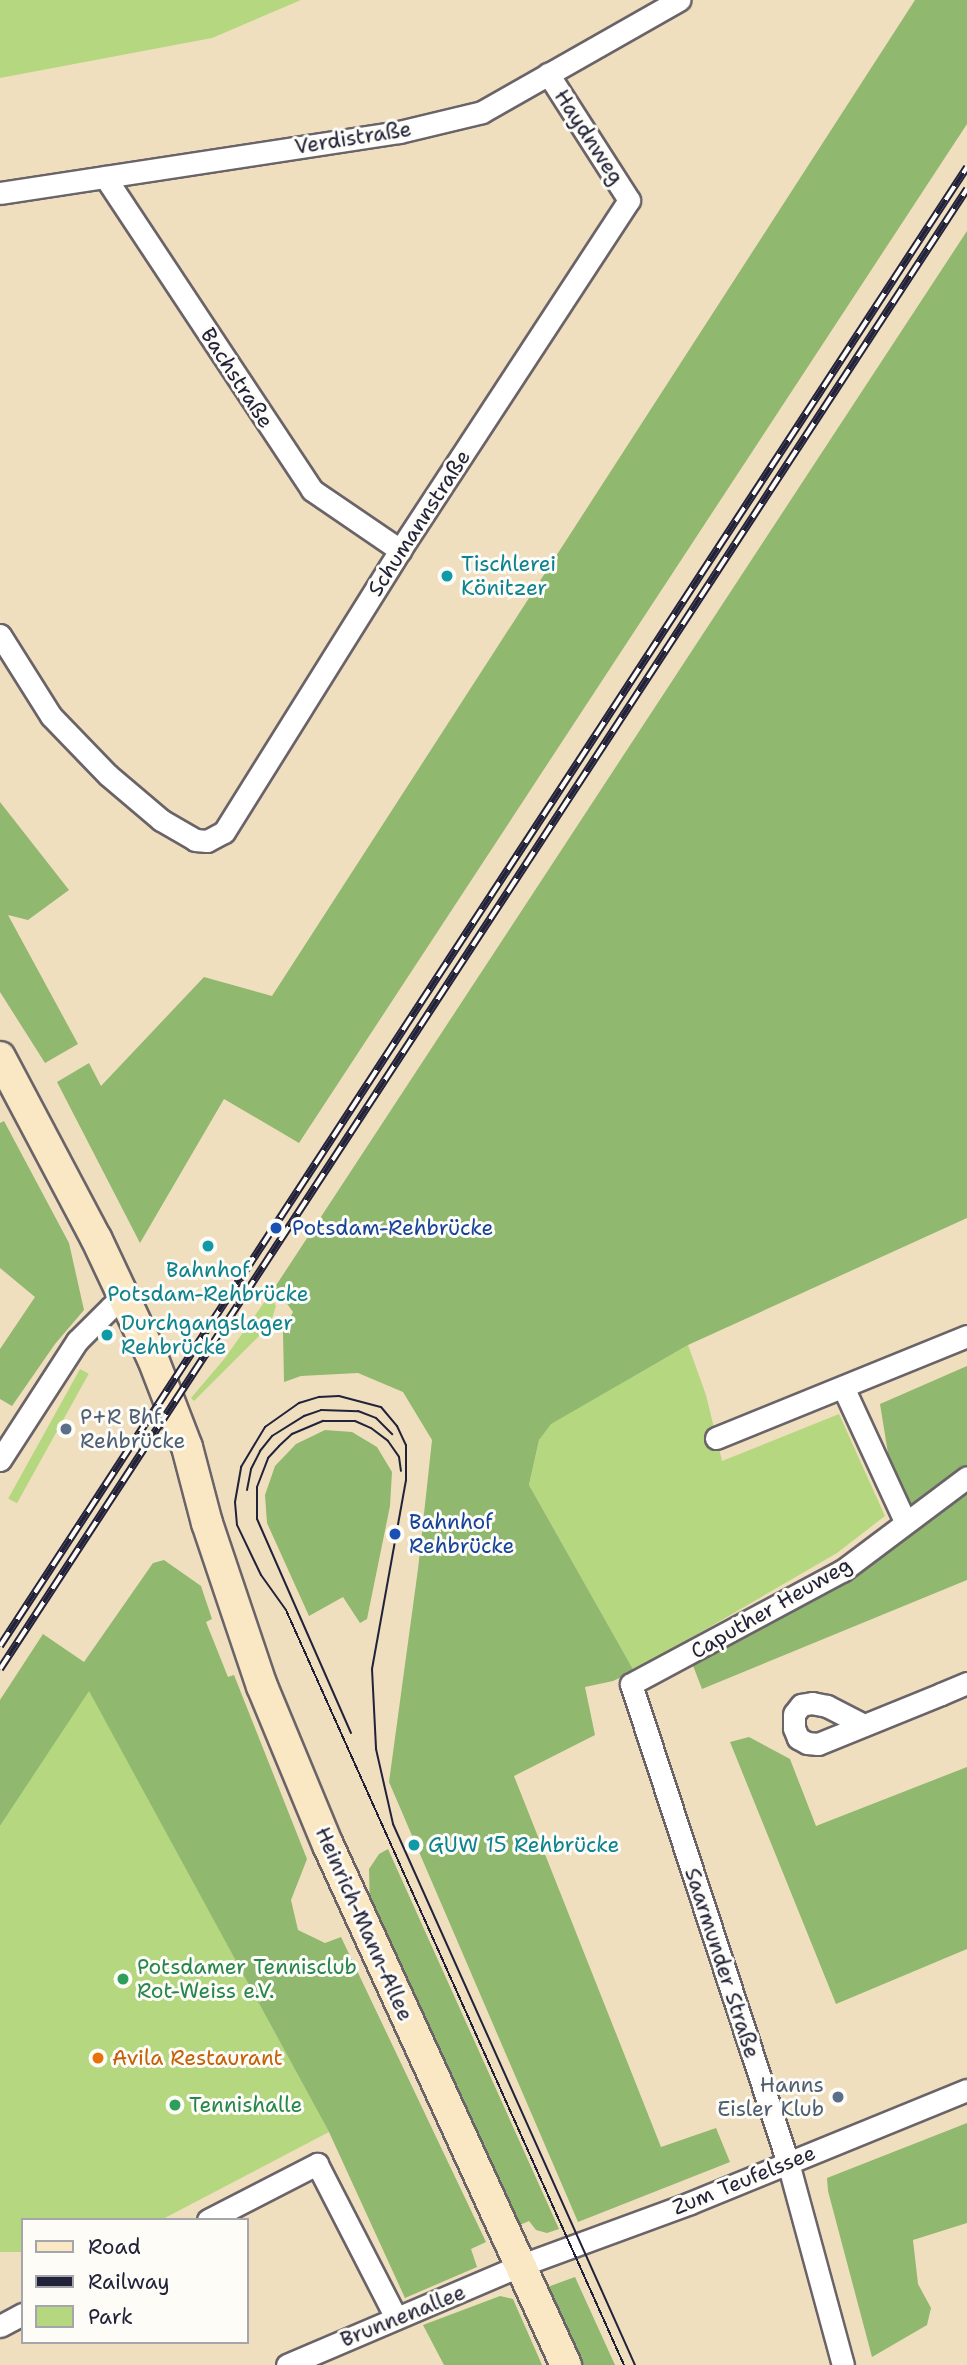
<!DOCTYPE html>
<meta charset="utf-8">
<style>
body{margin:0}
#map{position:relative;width:967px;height:2365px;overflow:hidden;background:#f0dfbf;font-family:"Shantell Sans",sans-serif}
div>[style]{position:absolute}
.green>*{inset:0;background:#b5d77f;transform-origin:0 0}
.forest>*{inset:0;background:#90b86e}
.roads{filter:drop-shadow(2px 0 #6a6469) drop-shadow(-2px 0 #6a6469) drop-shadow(0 2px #6a6469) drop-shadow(0 -2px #6a6469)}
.street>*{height:21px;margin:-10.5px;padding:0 10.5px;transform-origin:10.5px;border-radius:10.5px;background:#fff}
.secondary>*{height:30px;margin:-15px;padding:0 15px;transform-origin:15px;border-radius:15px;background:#fae7c3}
.tram>*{height:2px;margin:-1px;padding:0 1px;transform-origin:1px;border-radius:1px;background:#22223b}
.rail>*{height:8px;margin-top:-4px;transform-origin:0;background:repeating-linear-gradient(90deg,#fdfcf7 0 16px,#22223b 0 32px);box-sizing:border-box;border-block:2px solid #22223b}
.dots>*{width:19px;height:19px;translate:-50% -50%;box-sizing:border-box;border:4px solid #fdfcf7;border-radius:50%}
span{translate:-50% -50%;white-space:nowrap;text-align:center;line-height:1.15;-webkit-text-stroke:6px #fdfcf7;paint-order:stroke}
.street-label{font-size:21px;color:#22223b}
.culture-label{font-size:21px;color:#0d838f}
.left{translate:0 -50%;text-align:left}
.transit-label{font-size:21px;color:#164399}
.service-label{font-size:21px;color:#4e5e75}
.right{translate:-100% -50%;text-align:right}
.leisure-label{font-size:21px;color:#27864d}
.food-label{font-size:21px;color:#c56008}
.legend{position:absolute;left:21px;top:2218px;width:228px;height:126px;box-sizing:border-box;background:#fdfcf7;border:2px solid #a5a5ac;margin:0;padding:9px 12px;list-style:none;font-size:21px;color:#22223b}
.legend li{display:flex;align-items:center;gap:14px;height:35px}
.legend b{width:35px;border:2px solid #a5a5ac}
</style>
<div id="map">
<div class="green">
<div style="clip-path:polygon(0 0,301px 0,212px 38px,0 78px)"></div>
<div style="clip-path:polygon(270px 1294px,276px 1306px,270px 1325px,194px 1401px,191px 1398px,225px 1358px)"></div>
<div style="clip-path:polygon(688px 1345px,706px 1395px,722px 1461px,839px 1414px,885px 1516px,837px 1553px,634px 1671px,529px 1485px,539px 1440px,550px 1424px)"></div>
<div style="left:80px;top:1369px;width:10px;height:148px;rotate:29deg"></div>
<div style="clip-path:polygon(89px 1690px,329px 2132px,161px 2220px,23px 2220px,23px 2252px,0 2252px,0 1826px)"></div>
</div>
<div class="forest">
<div style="clip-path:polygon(915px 0,967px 0,967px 124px,299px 1143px,224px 1099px,140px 1243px,57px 1082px,89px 1063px,101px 1086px,204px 977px,272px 996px)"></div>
<div style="clip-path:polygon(967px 231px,967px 1218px,688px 1345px,551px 1424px,539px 1440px,529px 1485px,634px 1671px,613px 1681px,585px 1687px,595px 1735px,514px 1776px,661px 2147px,716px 2128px,730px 2162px,578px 2222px,389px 1782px,418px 1569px,432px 1440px,403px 1392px,358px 1373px,301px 1376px,284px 1382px,283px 1332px,293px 1312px,275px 1287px)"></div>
<div style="clip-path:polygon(0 802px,69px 890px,28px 920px,8px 915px,78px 1044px,45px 1063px,0 992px)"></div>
<div style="clip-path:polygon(4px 1121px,69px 1243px,84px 1310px,55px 1344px,12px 1406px,0 1399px,0 1349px,35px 1297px,0 1268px,0 1123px)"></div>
<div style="clip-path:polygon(967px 1366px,967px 1580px,702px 1689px,692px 1663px,901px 1533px,880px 1404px)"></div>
<div style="clip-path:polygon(325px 1430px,352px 1432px,377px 1447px,392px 1472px,390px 1506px,367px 1619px,360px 1623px,343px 1597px,309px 1616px,267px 1523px,265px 1495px,275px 1466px,296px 1444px)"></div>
<div style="clip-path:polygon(164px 1560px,201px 1586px,212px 1619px,206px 1622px,228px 1677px,234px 1675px,307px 1859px,291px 1900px,298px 1930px,325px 1943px,341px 1937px,486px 2242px,471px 2249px,477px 2267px,405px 2298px,329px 2132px,89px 1691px,0 1826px,0 1700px,43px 1634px,84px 1662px,153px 1563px)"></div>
<div style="clip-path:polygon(749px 1737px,790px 1759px,816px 1826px,967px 1767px,967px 1949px,836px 2004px,730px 1742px)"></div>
<div style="clip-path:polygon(388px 1849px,559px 2229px,547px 2233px,536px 2230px,529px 2221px,515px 2227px,370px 1911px,369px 1869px,379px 1854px)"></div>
<div style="clip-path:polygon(967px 2123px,967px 2223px,913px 2240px,918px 2284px,931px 2308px,927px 2325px,872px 2357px,828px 2191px,827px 2178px)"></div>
<div style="clip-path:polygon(575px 2277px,615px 2365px,578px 2365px,542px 2289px)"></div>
<div style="clip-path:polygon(500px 2296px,513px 2299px,542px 2365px,444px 2365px,423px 2325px)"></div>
</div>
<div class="roads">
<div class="street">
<div style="left:105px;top:177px;width:375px;rotate:56.5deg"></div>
<div style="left:312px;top:490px;width:107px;rotate:34.3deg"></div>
<div style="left:0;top:193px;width:404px;rotate:-8.7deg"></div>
<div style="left:399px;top:132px;width:85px;rotate:-13.5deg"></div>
<div style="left:482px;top:112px;width:227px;rotate:-29.6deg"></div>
<div style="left:0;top:635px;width:96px;rotate:57.8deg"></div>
<div style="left:51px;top:716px;width:82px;rotate:46deg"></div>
<div style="left:108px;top:775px;width:70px;rotate:40.3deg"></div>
<div style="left:161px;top:820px;width:39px;rotate:30deg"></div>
<div style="left:195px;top:840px;width:12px;rotate:5deg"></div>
<div style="left:207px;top:841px;width:19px;rotate:-28deg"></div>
<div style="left:224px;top:832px;width:332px;rotate:-58deg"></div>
<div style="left:400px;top:550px;width:418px;rotate:-56.8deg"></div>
<div style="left:629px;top:200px;width:150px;rotate:-122.7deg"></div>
<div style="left:843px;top:1387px;width:148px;rotate:65.2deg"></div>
<div style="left:716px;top:1438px;width:271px;rotate:-22.1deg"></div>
<div style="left:0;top:1460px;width:142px;rotate:-57.1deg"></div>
<div style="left:77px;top:1341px;width:48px;rotate:-45deg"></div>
<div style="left:111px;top:1307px;width:17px;rotate:-36deg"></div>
<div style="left:864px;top:1725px;width:42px;rotate:-152.8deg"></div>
<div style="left:827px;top:1706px;width:15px;rotate:-169deg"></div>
<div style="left:812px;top:1703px;width:11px;rotate:170deg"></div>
<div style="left:801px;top:1705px;width:11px;rotate:128deg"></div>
<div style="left:794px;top:1714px;width:14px;rotate:90deg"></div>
<div style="left:794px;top:1728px;width:11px;rotate:68deg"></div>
<div style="left:798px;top:1738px;width:10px;rotate:29deg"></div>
<div style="left:807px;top:1743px;width:11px;rotate:5deg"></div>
<div style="left:818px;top:1744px;width:133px;rotate:-22.1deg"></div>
<div style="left:941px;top:1694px;width:28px;rotate:-23deg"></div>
<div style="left:208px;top:2220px;width:123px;rotate:-27.2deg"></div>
<div style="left:317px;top:2164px;width:173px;rotate:62.8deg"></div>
<div style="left:0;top:2326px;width:26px;rotate:-28deg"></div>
<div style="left:287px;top:2365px;width:252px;rotate:-23.1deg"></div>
<div style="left:519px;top:2266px;width:182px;rotate:-20.2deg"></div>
<div style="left:690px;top:2203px;width:299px;rotate:-22.2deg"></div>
<div style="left:843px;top:2365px;width:209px;rotate:-105.2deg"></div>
<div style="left:788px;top:2163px;width:504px;rotate:-108.15deg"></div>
<div style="left:631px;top:1684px;width:239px;rotate:-28.2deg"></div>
<div style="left:842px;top:1571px;width:156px;rotate:-36.9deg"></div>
</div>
<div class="secondary">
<div style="left:0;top:1057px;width:205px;rotate:62.1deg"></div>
<div style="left:96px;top:1238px;width:134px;rotate:64.8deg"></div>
<div style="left:153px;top:1359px;width:94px;rotate:68.9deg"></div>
<div style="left:187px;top:1447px;width:79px;rotate:75.3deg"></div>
<div style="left:207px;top:1523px;width:172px;rotate:71.4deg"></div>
<div style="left:262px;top:1686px;width:172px;rotate:67.5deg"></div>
<div style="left:328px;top:1845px;width:572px;rotate:65.41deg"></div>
</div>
</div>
<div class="tram">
<div style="left:247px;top:1490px;width:21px;rotate:-79deg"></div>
<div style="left:251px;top:1469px;width:20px;rotate:-63deg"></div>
<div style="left:260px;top:1451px;width:19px;rotate:-51deg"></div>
<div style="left:272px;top:1436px;width:38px;rotate:-32deg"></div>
<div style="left:304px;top:1416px;width:18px;rotate:-19deg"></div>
<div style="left:321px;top:1410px;width:37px;rotate:2deg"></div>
<div style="left:358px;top:1411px;width:19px;rotate:21deg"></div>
<div style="left:376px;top:1418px;width:23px;rotate:45deg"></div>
<div style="left:351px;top:1733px;width:234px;rotate:-113.7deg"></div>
<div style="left:257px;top:1519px;width:32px;rotate:-90deg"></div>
<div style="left:257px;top:1487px;width:31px;rotate:-69deg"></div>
<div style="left:268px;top:1458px;width:16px;rotate:-47deg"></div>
<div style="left:279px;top:1446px;width:18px;rotate:-43deg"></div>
<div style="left:292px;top:1434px;width:34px;rotate:-23deg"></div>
<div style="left:323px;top:1421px;width:32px"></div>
<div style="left:355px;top:1421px;width:17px;rotate:24deg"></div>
<div style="left:371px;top:1428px;width:21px;rotate:37deg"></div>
<div style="left:388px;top:1441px;width:19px;rotate:55deg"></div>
<div style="left:399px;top:1457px;width:14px;rotate:82deg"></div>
<div style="left:624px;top:2365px;width:827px;rotate:-114.12deg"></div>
<div style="left:286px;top:1610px;width:43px;rotate:-125.5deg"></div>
<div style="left:261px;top:1575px;width:55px;rotate:-115.6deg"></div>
<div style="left:237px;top:1525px;width:23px;rotate:-95deg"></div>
<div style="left:235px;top:1502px;width:36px;rotate:-80deg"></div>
<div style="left:241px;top:1467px;width:47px;rotate:-59deg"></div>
<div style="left:265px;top:1427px;width:42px;rotate:-35.2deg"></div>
<div style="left:299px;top:1403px;width:21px;rotate:-17deg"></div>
<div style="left:319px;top:1397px;width:20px;rotate:-3deg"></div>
<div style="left:339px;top:1396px;width:43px;rotate:14.7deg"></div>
<div style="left:381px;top:1407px;width:25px;rotate:50deg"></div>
<div style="left:397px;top:1426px;width:21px;rotate:65deg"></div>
<div style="left:406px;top:1445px;width:35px;rotate:90deg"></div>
<div style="left:406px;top:1480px;width:192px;rotate:100.2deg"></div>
<div style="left:372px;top:1669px;width:80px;rotate:87.1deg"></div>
<div style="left:376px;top:1749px;width:77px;rotate:77.2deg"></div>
<div style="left:393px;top:1824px;width:593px;rotate:65.9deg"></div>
</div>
<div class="rail">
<div style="left:0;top:1646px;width:1767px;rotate:-56.82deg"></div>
<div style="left:0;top:1669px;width:1768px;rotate:-56.84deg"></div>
</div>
<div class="dots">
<div style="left:447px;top:576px;background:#0f9aa8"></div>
<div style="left:276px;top:1228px;background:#1a4fb4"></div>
<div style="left:208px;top:1246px;background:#0f9aa8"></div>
<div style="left:107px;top:1335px;background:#0f9aa8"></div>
<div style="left:66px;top:1429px;background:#5c6f8a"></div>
<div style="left:395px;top:1534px;background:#1a4fb4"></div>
<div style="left:414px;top:1845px;background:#0f9aa8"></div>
<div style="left:123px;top:1979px;background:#2e9e5b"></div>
<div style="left:98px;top:2058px;background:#e8710a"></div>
<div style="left:838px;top:2097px;background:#5c6f8a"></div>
<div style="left:175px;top:2105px;background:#2e9e5b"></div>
</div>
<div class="street-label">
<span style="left:589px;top:137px;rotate:57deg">Haydnweg</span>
<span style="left:353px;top:138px;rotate:-9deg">Verdistraße</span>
<span style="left:237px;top:378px;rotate:57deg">Bachstraße</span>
<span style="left:419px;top:523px;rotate:-57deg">Schumannstraße</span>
<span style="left:771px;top:1608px;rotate:-30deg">Caputher Heuweg</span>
<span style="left:364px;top:1924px;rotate:66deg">Heinrich-Mann-Allee</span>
<span style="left:722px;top:1963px;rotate:72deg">Saarmunder Straße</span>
<span style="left:744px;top:2180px;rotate:-22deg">Zum Teufelssee</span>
<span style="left:403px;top:2316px;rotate:-22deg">Brunnenallee</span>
</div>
<div class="culture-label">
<span class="left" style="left:461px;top:576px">Tischlerei<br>Könitzer</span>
<span style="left:208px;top:1282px">Bahnhof<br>Potsdam-Rehbrücke</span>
<span class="left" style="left:121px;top:1335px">Durchgangslager<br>Rehbrücke</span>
<span class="left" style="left:428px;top:1845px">GUW 15 Rehbrücke</span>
</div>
<div class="transit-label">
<span class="left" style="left:292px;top:1228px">Potsdam-Rehbrücke</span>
<span class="left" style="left:409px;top:1534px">Bahnhof<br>Rehbrücke</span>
</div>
<div class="service-label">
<span class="left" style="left:80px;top:1429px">P+R Bhf.<br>Rehbrücke</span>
<span class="right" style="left:824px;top:2097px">Hanns<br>Eisler Klub</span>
</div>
<div class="leisure-label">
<span class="left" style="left:137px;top:1979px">Potsdamer Tennisclub<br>Rot-Weiss e.V.</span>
<span class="left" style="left:189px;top:2105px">Tennishalle</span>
</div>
<div class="food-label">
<span class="left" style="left:112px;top:2058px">Avila Restaurant</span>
</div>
<ul class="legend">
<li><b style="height:9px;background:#fae7c3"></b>Road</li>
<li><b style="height:9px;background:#22223b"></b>Railway</li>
<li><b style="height:19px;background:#b5d77f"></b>Park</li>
</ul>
</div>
